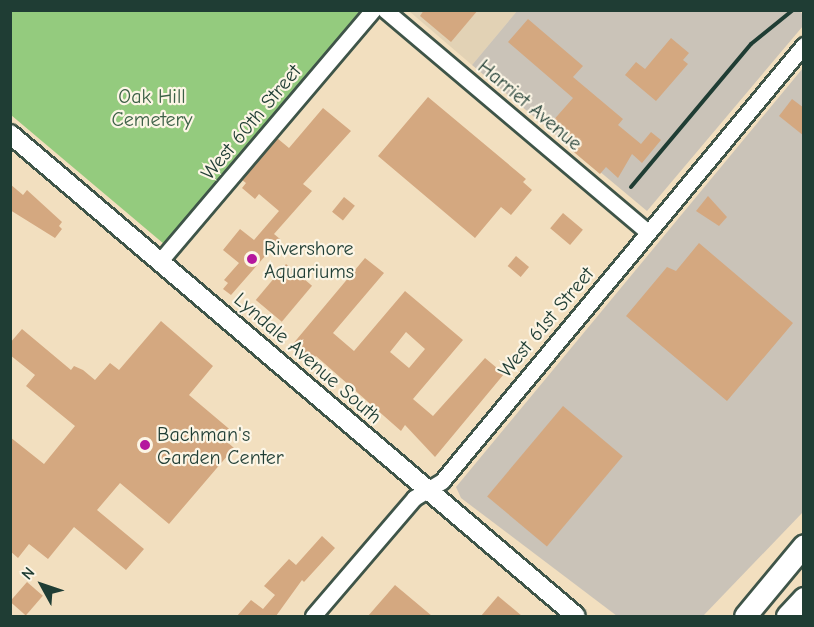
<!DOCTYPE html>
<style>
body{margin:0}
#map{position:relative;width:814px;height:627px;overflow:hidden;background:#f2dfbf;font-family:"Comic Neue",sans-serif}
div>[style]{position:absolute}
.built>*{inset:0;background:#e2d2b5}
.industrial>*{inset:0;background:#cac3b8}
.green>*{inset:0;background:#94cb7e}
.building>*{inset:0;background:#d4a880;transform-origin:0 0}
.roads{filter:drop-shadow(2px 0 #3f5549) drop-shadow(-2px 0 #3f5549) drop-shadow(0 2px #3f5549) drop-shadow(0 -2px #3f5549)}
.minor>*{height:15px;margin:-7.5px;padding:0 7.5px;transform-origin:7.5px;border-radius:7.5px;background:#fff}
.major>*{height:18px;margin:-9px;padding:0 9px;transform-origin:9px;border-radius:9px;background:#fff}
.highway>*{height:21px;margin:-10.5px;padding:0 10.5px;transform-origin:10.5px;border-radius:10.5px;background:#fff}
.rail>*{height:4px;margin:-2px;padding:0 2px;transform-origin:2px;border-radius:2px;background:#1f3d34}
.dots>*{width:16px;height:16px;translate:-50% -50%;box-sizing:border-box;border:3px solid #fcf5e5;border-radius:50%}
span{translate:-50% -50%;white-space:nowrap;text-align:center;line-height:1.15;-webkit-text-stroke:4.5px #fcf5e5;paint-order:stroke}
.park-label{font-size:20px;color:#3c6046}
.street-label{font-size:20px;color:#1f3d34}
.poi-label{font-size:20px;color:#1f3d34}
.left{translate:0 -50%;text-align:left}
.frame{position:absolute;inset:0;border:12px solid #1f3d34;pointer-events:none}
.north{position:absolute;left:12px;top:555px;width:60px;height:60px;-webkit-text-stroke:4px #fcf5e5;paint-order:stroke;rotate:310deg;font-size:16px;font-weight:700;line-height:24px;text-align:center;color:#1f3d34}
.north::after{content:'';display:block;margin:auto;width:21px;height:27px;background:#1f3d34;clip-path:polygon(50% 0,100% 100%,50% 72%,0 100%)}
</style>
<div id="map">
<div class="built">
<div style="clip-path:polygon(409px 11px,517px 11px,472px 65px)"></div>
</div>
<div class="industrial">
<div style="clip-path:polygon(799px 10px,803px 15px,803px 26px,647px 211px,472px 65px,517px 11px)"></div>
<div style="clip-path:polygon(803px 68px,803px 512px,703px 616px,617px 616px,461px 498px,456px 487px)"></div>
</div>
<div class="green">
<div style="clip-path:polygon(11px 10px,360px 10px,360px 11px,164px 244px,11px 115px)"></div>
</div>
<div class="building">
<div style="clip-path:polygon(424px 10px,478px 10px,451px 42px,420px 16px)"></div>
<div style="clip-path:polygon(528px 19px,583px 66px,573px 77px,623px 119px,618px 125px,641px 144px,651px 132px,661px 140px,642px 163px,632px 154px,618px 178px,606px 167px,600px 174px,569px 148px,574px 142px,551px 123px,573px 98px,508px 42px)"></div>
<div style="clip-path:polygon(671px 38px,689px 53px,683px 60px,688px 64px,656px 101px,625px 75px,636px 62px,645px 69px)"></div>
<div style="clip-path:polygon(428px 97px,526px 179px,523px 182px,532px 190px,511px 215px,501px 207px,475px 238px,378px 156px)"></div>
<div style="clip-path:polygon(792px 99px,804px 108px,804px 136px,779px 116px)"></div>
<div style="clip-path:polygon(323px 108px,351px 131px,303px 184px,312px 191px,274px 234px,280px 239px,231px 295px,223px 289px,228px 283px,224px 280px,239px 263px,223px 250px,240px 229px,254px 240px,279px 211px,259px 194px,255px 199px,242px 188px,246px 183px,242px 180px,277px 138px,289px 148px)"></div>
<div style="clip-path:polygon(10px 184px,23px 195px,27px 190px,62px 222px,59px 226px,62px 229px,55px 238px,10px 210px)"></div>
<div style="clip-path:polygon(708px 196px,727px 217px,719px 226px,696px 211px)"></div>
<div style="left:344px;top:197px;width:14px;height:19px;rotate:39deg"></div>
<div style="left:563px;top:213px;width:26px;height:20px;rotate:40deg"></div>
<div style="clip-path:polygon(699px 243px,793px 323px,727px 401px,626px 316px,667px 267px,676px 271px)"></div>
<div style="left:516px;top:256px;width:17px;height:13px;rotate:40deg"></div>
<div style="clip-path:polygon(evenodd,365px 258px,384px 273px,333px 333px,354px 351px,405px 291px,463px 340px,413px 399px,433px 416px,485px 358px,504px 374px,435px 457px,405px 425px,401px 431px,316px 356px,311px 361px,292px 345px,365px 258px,406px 332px,425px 349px,409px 368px,390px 352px,406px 332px)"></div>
<div style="left:286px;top:264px;width:34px;height:47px;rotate:40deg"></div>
<div style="clip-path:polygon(161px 321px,213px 366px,189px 395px,234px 433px,226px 441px,234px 448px,169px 524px,120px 483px,97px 510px,144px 549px,126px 570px,74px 527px,48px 559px,29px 544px,18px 558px,10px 551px,10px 437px,44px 464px,75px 426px,26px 386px,35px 375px,10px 355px,10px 343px,22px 329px,71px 370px,74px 366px,83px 370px,95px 380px,110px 363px,119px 370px)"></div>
<div style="left:563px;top:406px;width:78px;height:118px;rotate:40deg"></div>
<div style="clip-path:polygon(322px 536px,335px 548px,304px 582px,302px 580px,276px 616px,237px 616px,251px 600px,263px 609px,275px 595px,264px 586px,289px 559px,296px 565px)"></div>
<div style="left:27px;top:582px;width:21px;height:26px;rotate:41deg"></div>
<div style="clip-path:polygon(395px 585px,432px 616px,368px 616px)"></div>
<div style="clip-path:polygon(498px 596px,522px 616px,481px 616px)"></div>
</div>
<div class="roads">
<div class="minor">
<div style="left:385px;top:10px;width:344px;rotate:40.2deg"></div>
<div style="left:160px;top:261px;width:329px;rotate:-49.7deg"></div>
<div style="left:313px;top:616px;width:155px;rotate:-49.4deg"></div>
<div style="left:414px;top:498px;width:33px;rotate:-31deg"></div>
<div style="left:442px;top:481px;width:567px;rotate:-50.3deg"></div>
</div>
<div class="major">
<div style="left:10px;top:134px;width:743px;rotate:40.42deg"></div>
</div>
<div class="highway">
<div style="left:745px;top:616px;width:92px;rotate:-50.3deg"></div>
<div style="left:787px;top:616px;width:25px;rotate:-47deg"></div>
</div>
</div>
<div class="rail">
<div style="left:631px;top:187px;width:187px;rotate:-50deg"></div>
<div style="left:751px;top:44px;width:54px;rotate:-39deg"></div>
</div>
<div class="dots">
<div style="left:252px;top:259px;background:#b5179e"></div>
<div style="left:145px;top:445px;background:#b5179e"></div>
</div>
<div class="park-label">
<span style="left:152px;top:108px">Oak Hill<br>Cemetery</span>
</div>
<div class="street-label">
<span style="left:530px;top:105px;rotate:40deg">Harriet Avenue</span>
<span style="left:251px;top:122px;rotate:-50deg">West 60th Street</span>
<span style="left:546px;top:322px;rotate:-50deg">West 61st Street</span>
<span style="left:308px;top:358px;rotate:41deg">Lyndale Avenue South</span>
</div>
<div class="poi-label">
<span class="left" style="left:264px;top:260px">Rivershore<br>Aquariums</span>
<span class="left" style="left:157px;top:446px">Bachman's<br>Garden Center</span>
</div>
<div class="frame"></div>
<div class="north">N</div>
</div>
